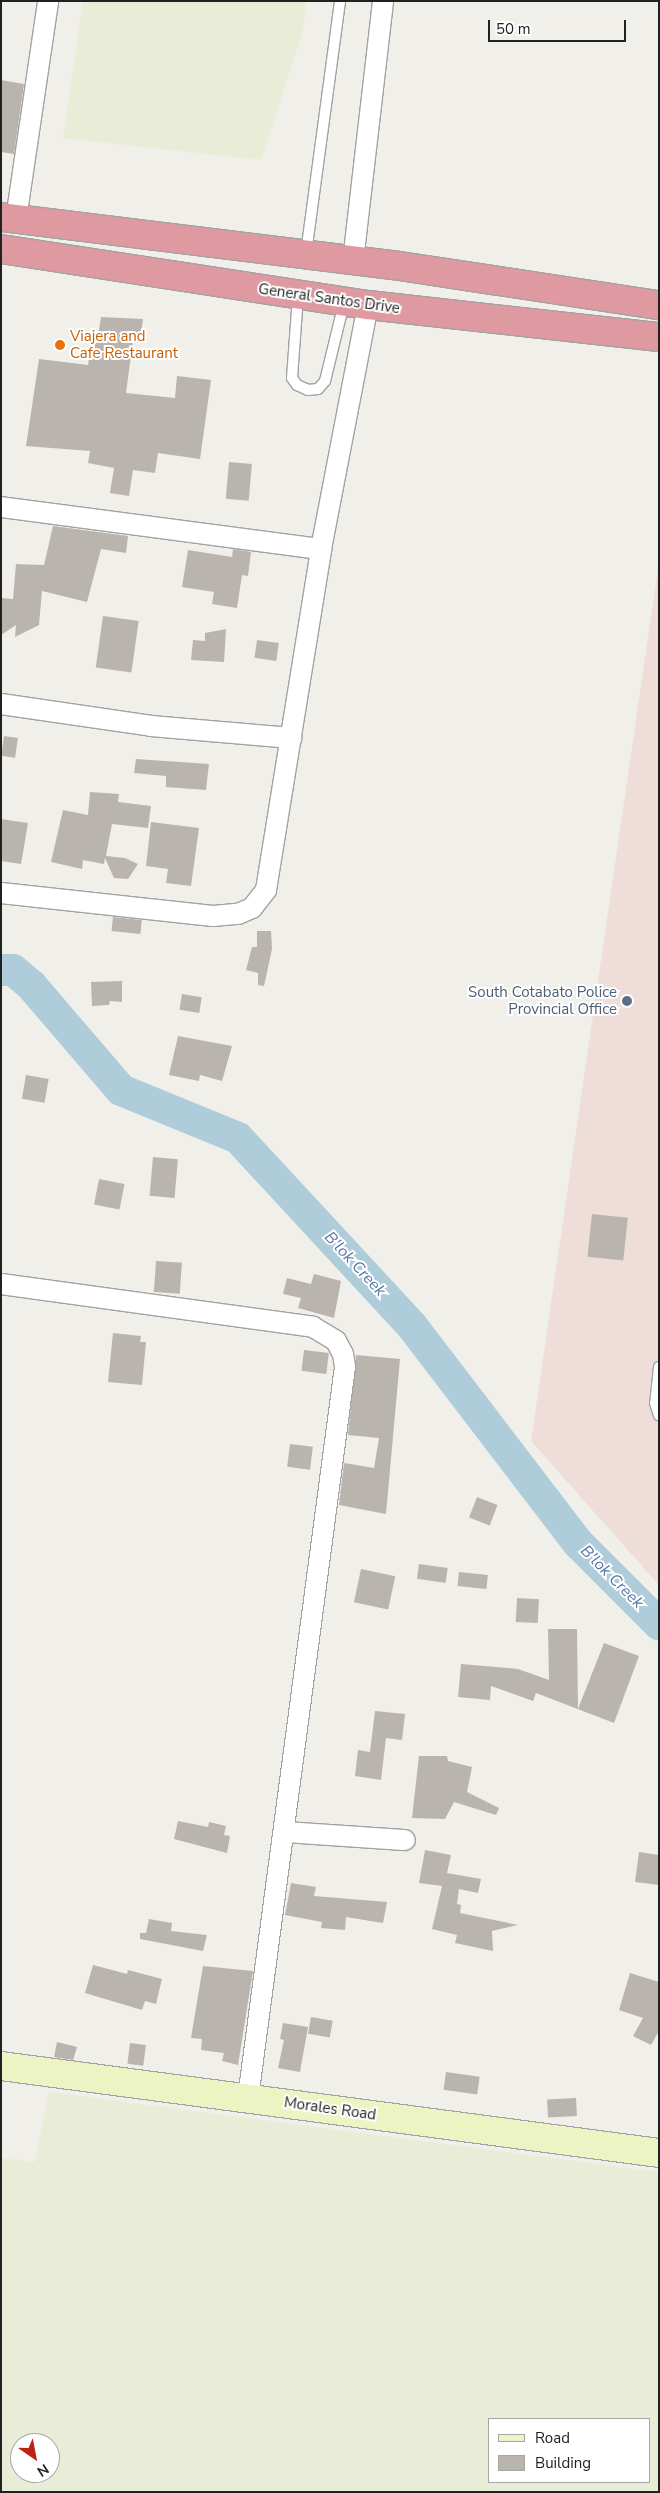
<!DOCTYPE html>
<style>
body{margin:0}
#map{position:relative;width:660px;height:2493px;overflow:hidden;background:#f0efe9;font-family:"Nunito Sans",sans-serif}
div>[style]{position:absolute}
.commercial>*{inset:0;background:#efddda}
.farmland>*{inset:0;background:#e9edd7}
.river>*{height:32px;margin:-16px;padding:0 16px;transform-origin:16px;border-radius:16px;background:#aeccd9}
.building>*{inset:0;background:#bab4af;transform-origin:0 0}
.roads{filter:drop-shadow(1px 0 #a2a2a2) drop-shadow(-1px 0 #a2a2a2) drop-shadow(0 1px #a2a2a2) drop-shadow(0 -1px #a2a2a2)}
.lane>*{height:10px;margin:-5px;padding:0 5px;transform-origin:5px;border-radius:5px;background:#fff}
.street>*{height:20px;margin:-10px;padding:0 10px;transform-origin:10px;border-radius:10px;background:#fff}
.secondary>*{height:28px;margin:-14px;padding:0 14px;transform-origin:14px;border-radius:14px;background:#edf4c4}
.highway>*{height:28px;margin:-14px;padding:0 14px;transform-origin:14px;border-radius:14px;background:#df99a0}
.dots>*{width:14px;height:14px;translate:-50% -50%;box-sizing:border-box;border:2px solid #fff;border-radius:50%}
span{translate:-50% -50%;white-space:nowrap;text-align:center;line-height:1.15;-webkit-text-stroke:4px #fff;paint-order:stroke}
.street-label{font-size:15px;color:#212121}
.food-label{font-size:15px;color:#c56008}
.left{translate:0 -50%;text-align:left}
.service-label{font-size:15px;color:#4e5e75}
.right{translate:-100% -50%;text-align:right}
.water-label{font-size:16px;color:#5678a8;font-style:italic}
.frame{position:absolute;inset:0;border:2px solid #212121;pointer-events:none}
.legend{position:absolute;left:488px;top:2418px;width:162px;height:65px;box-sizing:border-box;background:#fff;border:1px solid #a6a6a6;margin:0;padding:6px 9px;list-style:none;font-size:15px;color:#212121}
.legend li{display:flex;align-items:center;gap:10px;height:25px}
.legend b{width:25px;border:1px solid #a6a6a6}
.north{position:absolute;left:10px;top:2433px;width:50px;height:50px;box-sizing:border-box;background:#fff;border:1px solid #a6a6a6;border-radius:50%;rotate:147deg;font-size:14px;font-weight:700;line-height:20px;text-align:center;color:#212121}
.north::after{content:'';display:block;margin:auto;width:18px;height:22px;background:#bd2315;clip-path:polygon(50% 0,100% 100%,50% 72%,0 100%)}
.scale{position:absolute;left:488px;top:20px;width:138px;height:22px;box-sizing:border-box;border:2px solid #212121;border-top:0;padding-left:6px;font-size:15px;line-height:18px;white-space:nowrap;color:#212121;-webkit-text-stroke:4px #fff;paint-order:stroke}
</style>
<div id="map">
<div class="commercial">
<div style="clip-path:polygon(659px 562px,659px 1585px,531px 1441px)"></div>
</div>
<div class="farmland">
<div style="clip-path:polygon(83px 1px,306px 1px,303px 31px,261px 160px,63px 138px)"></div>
<div style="clip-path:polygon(evenodd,49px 2092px,659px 2172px,659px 2492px,1px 2492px,1px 2158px,35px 2162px,49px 2092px,489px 2419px,649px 2419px,649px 2482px,489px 2482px,489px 2419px,49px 2092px,20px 2443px,50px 2443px,50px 2473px,20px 2473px,20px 2443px)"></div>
</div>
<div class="river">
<div style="left:1px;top:970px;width:12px"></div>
<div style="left:13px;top:970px;width:23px;rotate:40deg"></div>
<div style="left:31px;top:985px;width:138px;rotate:49.4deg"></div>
<div style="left:121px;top:1090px;width:126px;rotate:22.3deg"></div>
<div style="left:238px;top:1138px;width:256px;rotate:47.2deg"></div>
<div style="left:412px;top:1326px;width:273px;rotate:52.6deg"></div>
<div style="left:578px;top:1543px;width:115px;rotate:45deg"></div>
</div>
<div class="building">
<div style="clip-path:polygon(1px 80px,24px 84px,14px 154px,1px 152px)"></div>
<div style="clip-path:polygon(101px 317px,143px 319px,141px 333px,134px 333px,126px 393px,175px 398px,177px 376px,211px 380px,200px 459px,158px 453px,155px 473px,133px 470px,129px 496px,110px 493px,114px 468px,88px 463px,90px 451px,26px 446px,39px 359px,88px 365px,91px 343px,97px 343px)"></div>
<div style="left:229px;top:462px;width:23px;height:37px;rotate:5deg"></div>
<div style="clip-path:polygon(53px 526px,128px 536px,126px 553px,101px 549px,87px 602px,42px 591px,39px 625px,15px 637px,16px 625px,1px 635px,1px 598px,13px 599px,16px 564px,44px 565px)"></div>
<div style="clip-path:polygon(233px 549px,251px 552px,248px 576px,242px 575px,237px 608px,212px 604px,214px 592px,182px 587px,188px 550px,232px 557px)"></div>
<div style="left:103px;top:616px;width:36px;height:52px;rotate:8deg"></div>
<div style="clip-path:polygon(226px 629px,224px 662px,191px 660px,193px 640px,205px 641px,205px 633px)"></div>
<div style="left:257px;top:640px;width:22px;height:18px;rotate:8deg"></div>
<div style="left:4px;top:736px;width:14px;height:20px;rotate:8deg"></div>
<div style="clip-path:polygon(136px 759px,209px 764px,206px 790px,166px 787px,166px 776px,134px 773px)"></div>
<div style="clip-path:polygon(90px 792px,119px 794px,118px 802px,151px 806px,148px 828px,112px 824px,106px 856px,125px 858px,138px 864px,128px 879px,114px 878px,105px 858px,104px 864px,83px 860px,82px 869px,51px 862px,63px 810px,88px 815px)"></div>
<div style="clip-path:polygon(1px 819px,28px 823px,21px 864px,1px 861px)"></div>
<div style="clip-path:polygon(151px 822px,199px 828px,191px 886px,166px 883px,168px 869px,146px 866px)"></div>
<div style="left:113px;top:917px;width:29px;height:14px;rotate:6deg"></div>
<div style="clip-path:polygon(257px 931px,271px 931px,272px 949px,264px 986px,258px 985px,258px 973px,246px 970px,252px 947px,257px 947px)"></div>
<div style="clip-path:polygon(122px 981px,122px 1002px,110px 1001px,109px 1005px,92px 1006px,91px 982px)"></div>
<div style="left:182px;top:994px;width:20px;height:16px;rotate:9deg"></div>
<div style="clip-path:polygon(178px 1036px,232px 1046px,222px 1081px,200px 1075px,199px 1081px,169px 1075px)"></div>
<div style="left:26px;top:1075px;width:23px;height:24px;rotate:10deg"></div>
<div style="left:153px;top:1157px;width:25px;height:39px;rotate:5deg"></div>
<div style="left:99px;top:1179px;width:26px;height:26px;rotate:11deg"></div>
<div style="left:592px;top:1214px;width:36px;height:43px;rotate:6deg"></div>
<div style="left:156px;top:1261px;width:26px;height:31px;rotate:4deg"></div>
<div style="clip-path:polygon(314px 1274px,341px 1281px,334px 1318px,298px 1308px,301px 1298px,283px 1294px,287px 1278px,311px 1284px)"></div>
<div style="clip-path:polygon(113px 1333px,141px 1336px,140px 1342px,146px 1342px,142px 1385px,108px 1382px)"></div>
<div style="left:304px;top:1350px;width:25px;height:21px;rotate:7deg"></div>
<div style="clip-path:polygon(356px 1355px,400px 1359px,386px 1514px,339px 1505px,344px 1463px,374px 1468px,379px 1438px,348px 1435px)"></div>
<div style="left:290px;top:1444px;width:23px;height:23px;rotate:7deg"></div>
<div style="left:477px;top:1497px;width:22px;height:22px;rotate:21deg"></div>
<div style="left:419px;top:1564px;width:29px;height:15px;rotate:8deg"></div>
<div style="left:361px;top:1569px;width:35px;height:34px;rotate:12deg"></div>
<div style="left:459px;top:1572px;width:29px;height:14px;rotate:6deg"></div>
<div style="left:517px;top:1598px;width:22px;height:24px;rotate:3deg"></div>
<div style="clip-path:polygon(548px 1629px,577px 1629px,578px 1709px,604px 1643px,639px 1656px,614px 1723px,536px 1693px,533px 1701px,491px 1686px,490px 1700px,458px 1697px,461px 1664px,518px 1669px,549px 1680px)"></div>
<div style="clip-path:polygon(375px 1711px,405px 1714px,402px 1740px,386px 1738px,381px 1780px,355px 1776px,358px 1750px,370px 1752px)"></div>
<div style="clip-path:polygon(419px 1756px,447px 1756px,448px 1761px,472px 1767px,467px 1792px,499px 1808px,496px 1815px,454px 1802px,445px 1819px,412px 1818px)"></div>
<div style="clip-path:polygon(178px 1821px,208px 1827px,209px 1822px,226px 1826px,224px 1835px,230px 1836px,227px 1853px,174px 1839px)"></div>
<div style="clip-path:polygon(425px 1850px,451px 1855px,447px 1873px,481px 1879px,478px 1893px,459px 1889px,457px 1904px,461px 1905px,460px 1913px,518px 1925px,492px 1931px,493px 1951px,455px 1943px,457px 1935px,432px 1929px,442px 1886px,419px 1883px)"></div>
<div style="clip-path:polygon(639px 1852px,659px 1855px,659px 1885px,635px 1882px)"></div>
<div style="clip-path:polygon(291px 1883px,316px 1887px,314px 1896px,387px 1902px,383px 1923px,346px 1917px,345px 1930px,321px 1928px,322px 1922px,285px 1915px)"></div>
<div style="clip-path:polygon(149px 1919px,172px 1923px,171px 1931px,207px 1935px,203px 1951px,140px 1939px,140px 1933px,146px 1933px)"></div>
<div style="clip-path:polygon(93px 1965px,127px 1974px,128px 1970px,162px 1979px,156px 2004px,145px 2001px,142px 2010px,85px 1993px)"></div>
<div style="clip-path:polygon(203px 1966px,253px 1971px,238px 2065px,222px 2061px,224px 2053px,201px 2050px,202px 2039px,191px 2038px)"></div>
<div style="clip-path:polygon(630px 1973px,659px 1982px,659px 2031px,651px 2045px,633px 2036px,643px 2018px,619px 2010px)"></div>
<div style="left:311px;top:2017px;width:22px;height:17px;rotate:10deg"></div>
<div style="clip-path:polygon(283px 2023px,308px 2027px,300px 2072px,278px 2068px,284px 2040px,280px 2039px)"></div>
<div style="clip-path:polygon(57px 2042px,77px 2047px,73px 2060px,54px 2057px)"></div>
<div style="left:130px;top:2043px;width:16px;height:21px;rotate:7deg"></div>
<div style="left:446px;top:2072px;width:34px;height:18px;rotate:8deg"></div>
<div style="left:576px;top:2098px;width:18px;height:29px;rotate:87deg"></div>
</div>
<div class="roads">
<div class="lane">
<div style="left:306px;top:253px;width:254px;rotate:-82.3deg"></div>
<div style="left:298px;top:296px;width:82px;rotate:94.2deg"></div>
<div style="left:292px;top:378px;width:9px;rotate:54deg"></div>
<div style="left:297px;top:385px;width:12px;rotate:24deg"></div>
<div style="left:308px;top:390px;width:10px;rotate:-6deg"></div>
<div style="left:318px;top:389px;width:11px;rotate:-49deg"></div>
<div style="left:325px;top:381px;width:80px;rotate:-76.3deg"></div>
<div style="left:659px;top:1367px;width:36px;rotate:96deg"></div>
<div style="left:655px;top:1403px;width:13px;rotate:72deg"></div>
</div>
<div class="street">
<div style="left:16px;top:219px;width:220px;rotate:-81.6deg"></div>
<div style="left:353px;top:261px;width:262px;rotate:-83.4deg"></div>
<div style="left:1px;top:507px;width:323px;rotate:7.5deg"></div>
<div style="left:1px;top:704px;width:152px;rotate:8.3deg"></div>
<div style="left:151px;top:726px;width:141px;rotate:4.9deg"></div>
<div style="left:1px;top:893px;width:213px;rotate:6.2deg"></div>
<div style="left:213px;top:916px;width:25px;rotate:-5deg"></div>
<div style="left:238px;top:914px;width:15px;rotate:-23deg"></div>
<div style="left:252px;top:908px;width:23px;rotate:-52deg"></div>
<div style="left:266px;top:890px;width:345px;rotate:-80.8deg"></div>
<div style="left:321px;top:549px;width:248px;rotate:-79.1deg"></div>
<div style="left:1px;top:1284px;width:315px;rotate:7.8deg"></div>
<div style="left:313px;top:1327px;width:27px;rotate:31deg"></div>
<div style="left:336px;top:1341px;width:15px;rotate:62deg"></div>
<div style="left:343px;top:1354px;width:13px;rotate:81deg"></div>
<div style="left:345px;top:1367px;width:737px;rotate:97.56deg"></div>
<div style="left:284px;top:1832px;width:121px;rotate:3.8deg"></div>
</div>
<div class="secondary">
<div style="left:1px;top:2066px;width:664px;rotate:7.53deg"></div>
</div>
<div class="highway">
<div style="left:1px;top:217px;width:395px;rotate:7deg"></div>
<div style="left:393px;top:265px;width:269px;rotate:8.6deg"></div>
<div style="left:1px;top:249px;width:371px;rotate:8.7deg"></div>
<div style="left:368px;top:305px;width:293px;rotate:6.3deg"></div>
</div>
</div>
<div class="dots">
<div style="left:60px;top:345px;background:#e8710a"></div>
<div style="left:627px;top:1001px;background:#5c6f8a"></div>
</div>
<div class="street-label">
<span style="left:329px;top:299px;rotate:8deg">General Santos Drive</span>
<span style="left:330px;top:2109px;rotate:8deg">Morales Road</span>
</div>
<div class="food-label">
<span class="left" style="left:70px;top:345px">Viajera and<br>Cafe Restaurant</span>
</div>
<div class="service-label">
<span class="right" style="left:617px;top:1001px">South Cotabato Police<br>Provincial Office</span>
</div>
<div class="water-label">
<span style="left:355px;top:1264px;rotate:47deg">B'lok Creek</span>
<span style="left:612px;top:1577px;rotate:45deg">B'lok Creek</span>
</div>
<div class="frame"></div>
<ul class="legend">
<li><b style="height:6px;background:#edf4c4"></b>Road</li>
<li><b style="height:14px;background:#bab4af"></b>Building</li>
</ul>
<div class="north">N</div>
<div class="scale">50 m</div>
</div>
